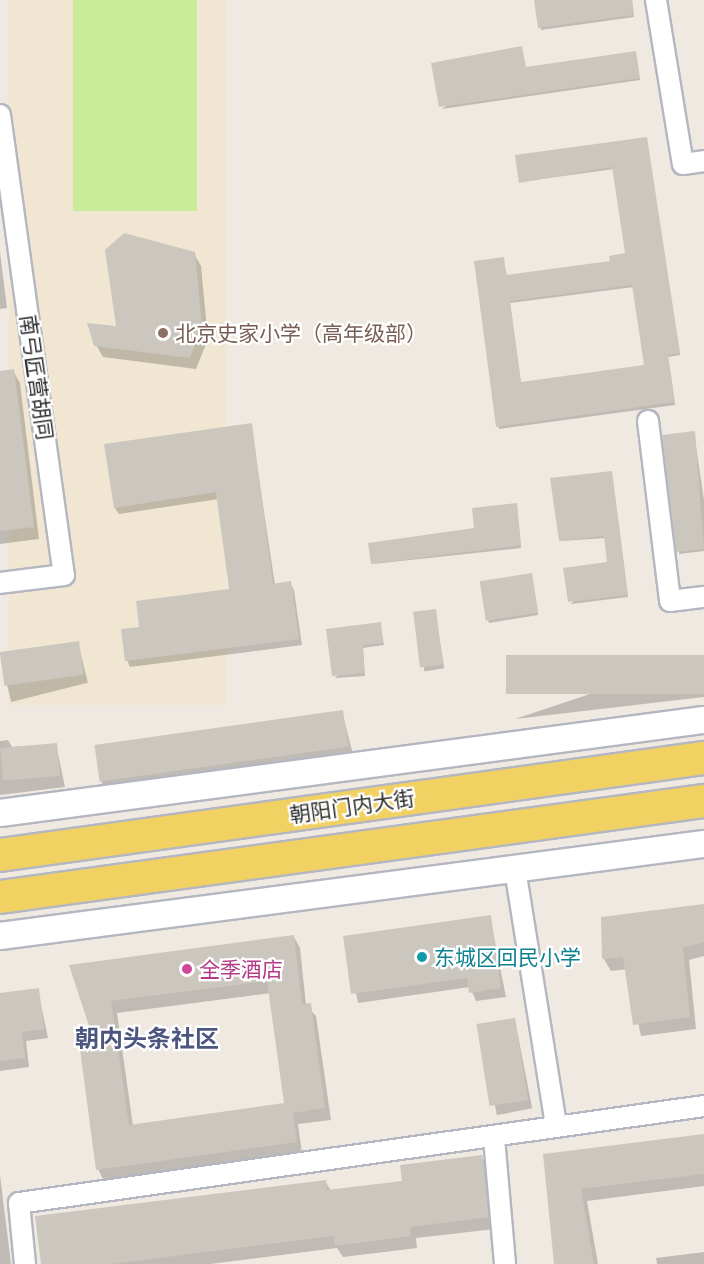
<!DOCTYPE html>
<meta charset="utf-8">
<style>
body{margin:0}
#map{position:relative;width:704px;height:1264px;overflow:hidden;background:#efe9e1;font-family:"Asap Condensed","Noto Sans SC",sans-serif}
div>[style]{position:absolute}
.education>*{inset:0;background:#f0e6d1;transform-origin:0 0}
.pitch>*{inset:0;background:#c9ec9a;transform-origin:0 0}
.shadow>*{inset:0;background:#0003;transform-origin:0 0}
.building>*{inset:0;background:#cbc7bf;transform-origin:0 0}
.roads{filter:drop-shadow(2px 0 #b4b7c1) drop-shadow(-2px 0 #b4b7c1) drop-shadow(0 2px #b4b7c1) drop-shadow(0 -2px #b4b7c1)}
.minor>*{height:20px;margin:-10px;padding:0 10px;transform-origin:10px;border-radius:10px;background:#fff}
.tertiary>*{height:26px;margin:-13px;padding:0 13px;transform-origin:13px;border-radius:13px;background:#fff}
.primary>*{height:32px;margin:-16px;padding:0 16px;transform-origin:16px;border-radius:16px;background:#f2d163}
.dots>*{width:16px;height:16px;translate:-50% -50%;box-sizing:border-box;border:3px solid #fff;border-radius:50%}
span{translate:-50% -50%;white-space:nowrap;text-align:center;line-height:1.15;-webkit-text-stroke:4.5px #fff;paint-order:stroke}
.education-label{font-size:21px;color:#785e54}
.left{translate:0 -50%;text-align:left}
.street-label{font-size:21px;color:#2e2e2e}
.culture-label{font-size:21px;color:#0d838f}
.hotel-label{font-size:21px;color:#b23c85}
.quarter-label{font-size:24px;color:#4d5680;font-weight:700}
</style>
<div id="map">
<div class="education">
<div style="left:9px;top:0;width:217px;height:705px"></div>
</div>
<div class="pitch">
<div style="left:73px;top:0;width:124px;height:211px"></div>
</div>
<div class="shadow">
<div style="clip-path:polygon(536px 0,632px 0,634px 17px,541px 30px)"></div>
<div style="clip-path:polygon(521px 47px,526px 69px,635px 53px,640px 80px,442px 109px)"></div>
<div style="clip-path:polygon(evenodd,646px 138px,680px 355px,668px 357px,675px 405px,499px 429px,475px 262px,503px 259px,507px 276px,612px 262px,626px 254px,614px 169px,520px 182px,646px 138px,634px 287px,646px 366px,521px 384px,510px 303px,634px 287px)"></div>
<div style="clip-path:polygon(0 252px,7px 308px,0 309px)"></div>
<div style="clip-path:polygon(194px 254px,201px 266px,208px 339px,196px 369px,103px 357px,96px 345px)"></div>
<div style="clip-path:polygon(13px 371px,20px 383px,39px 539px,0 544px,0 372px)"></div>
<div style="clip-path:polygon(251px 425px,275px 585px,290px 583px,294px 590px,302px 645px,130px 667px,127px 660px,140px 628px,231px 591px,219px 499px,119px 514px,115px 508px)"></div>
<div style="clip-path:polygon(694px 433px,704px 500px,704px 551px,679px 554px)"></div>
<div style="clip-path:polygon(612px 475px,628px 597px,571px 604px,609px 563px,606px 538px,561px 541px)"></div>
<div style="clip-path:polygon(517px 507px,521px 548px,373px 564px,476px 529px)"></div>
<div style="clip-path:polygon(532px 577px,538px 615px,489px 623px,488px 620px)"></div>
<div style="left:435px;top:610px;width:59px;height:20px;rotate:81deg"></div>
<div style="clip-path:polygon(380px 624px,384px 645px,363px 648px,365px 676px,335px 678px)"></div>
<div style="left:78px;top:643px;width:41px;height:79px;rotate:76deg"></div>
<div style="clip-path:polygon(704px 656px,704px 697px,515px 719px)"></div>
<div style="clip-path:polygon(342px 712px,354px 758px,107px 793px,101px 781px,96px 746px)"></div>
<div style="clip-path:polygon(8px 740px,12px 747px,56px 744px,65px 787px,0 795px,0 741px)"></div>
<div style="clip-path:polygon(704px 906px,704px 956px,689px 960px,696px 1029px,641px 1036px,627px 969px,611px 971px,604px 959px)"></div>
<div style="clip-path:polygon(490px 917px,506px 997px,476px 1001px,470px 987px,358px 1003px,345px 938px)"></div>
<div style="clip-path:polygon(evenodd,294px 937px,300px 948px,306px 1005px,316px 1016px,331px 1120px,298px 1124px,302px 1153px,104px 1181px,98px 1169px,93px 1033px,71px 966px,294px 937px,271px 993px,286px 1104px,133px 1126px,117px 1013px,271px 993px)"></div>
<div style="clip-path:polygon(38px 990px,48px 1038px,26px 1041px,29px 1067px,0 1071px,0 995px)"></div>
<div style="left:515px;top:1020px;width:90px;height:36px;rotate:79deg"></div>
<div style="clip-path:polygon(704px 1136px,704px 1186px,587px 1201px,598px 1264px,555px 1264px,544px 1155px)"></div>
<div style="clip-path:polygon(481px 1156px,488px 1168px,495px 1229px,416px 1238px,417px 1248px,343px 1257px,337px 1248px,210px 1264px,42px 1264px,325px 1181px,331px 1191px,404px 1182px)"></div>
<div style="clip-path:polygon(0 1175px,11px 1264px,0 1264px)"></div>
<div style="clip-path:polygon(704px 1252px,704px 1264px,657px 1264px,656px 1258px)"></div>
</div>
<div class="building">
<div style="clip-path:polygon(534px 0,632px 0,634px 15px,538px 28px)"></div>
<div style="clip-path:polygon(522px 46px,526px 67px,636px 51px,640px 78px,439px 107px,431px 63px)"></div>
<div style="clip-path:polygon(evenodd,647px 137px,680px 353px,668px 355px,675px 402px,496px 427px,474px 261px,504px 257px,506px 275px,610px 261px,609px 256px,625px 253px,612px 167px,519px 183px,515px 155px,647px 137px,632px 285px,644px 365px,521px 382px,510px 301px,632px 285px)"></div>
<div style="clip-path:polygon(124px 233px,195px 252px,202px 326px,190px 358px,94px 346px,87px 323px,116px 326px,105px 250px)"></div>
<div style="clip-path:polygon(14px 369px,34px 527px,0 531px,0 371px)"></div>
<div style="clip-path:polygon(252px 423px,273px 584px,291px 581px,299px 639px,125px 661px,121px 629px,139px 627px,136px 601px,229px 589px,216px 492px,114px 508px,104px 444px)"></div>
<div style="clip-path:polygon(695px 431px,704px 549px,676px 552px,662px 435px)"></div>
<div style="clip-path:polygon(612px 471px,628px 595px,568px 602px,563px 568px,607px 562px,604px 536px,559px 541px,550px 478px)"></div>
<div style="clip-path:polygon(517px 503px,521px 545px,371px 564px,368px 543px,474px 528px,472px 508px)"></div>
<div style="left:532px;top:573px;width:40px;height:53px;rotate:81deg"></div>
<div style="left:436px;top:609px;width:56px;height:23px;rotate:83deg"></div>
<div style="clip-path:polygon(381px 622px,383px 643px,363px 645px,364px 673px,332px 676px,326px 629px)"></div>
<div style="left:79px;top:641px;width:34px;height:80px;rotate:82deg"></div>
<div style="left:704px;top:655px;width:39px;height:198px;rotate:90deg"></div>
<div style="left:343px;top:710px;width:37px;height:251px;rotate:82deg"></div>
<div style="left:57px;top:743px;width:33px;height:57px;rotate:85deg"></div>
<div style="clip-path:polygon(704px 904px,704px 942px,683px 948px,690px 1017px,633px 1025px,623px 957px,602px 959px,601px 917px)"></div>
<div style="clip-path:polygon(491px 915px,501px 988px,469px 993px,467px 978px,351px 994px,343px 936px)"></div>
<div style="clip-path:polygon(evenodd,294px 935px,302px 1004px,311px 1003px,325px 1108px,293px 1113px,297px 1142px,96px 1170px,78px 1034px,91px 1032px,69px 965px,294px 935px,267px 981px,284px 1103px,129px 1125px,111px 1001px,267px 981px)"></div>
<div style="clip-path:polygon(39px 988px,44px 1029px,22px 1032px,25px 1058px,0 1061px,0 993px)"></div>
<div style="left:515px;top:1018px;width:83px;height:39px;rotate:81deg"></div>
<div style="clip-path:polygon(704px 1134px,704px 1174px,581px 1189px,594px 1264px,554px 1264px,543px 1154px)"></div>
<div style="clip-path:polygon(482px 1155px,489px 1217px,410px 1227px,411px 1236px,335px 1246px,334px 1236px,112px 1264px,41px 1264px,35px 1216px,326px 1180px,327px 1190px,402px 1181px,400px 1165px)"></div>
</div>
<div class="roads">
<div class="minor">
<div style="left:656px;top:0;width:166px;rotate:80.7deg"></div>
<div style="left:683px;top:164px;width:21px;rotate:-8deg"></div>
<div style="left:0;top:115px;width:464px;rotate:82.1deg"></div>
<div style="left:64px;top:575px;width:64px;rotate:172.9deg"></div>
<div style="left:648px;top:421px;width:181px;rotate:83deg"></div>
<div style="left:670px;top:601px;width:34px;rotate:-7deg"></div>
<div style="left:515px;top:869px;width:259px;rotate:80.9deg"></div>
<div style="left:494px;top:1138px;width:126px;rotate:85deg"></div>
<div style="left:25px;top:1264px;width:61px;rotate:-95.6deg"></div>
<div style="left:19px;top:1203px;width:692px;rotate:-8.06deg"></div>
</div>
<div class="tertiary">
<div style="left:0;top:813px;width:710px;rotate:-7.53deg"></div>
<div style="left:0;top:936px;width:710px;rotate:-7.45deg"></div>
</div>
<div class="primary">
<div style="left:0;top:855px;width:711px;rotate:-7.85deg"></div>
<div style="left:0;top:897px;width:711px;rotate:-7.77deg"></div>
</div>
</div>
<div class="dots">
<div style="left:163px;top:333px;background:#8d6e63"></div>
<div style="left:422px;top:957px;background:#0f9aa8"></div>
<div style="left:187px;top:969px;background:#d1479c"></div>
</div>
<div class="education-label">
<span class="left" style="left:175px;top:333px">北京史家小学（高年级部）</span>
</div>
<div class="street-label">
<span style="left:37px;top:377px;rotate:82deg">南弓匠营胡同</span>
<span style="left:352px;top:806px;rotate:-8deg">朝阳门内大街</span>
</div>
<div class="culture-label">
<span class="left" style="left:434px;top:957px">东城区回民小学</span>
</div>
<div class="hotel-label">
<span class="left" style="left:199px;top:969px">全季酒店</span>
</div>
<div class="quarter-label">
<span style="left:147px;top:1039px">朝内头条社区</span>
</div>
</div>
